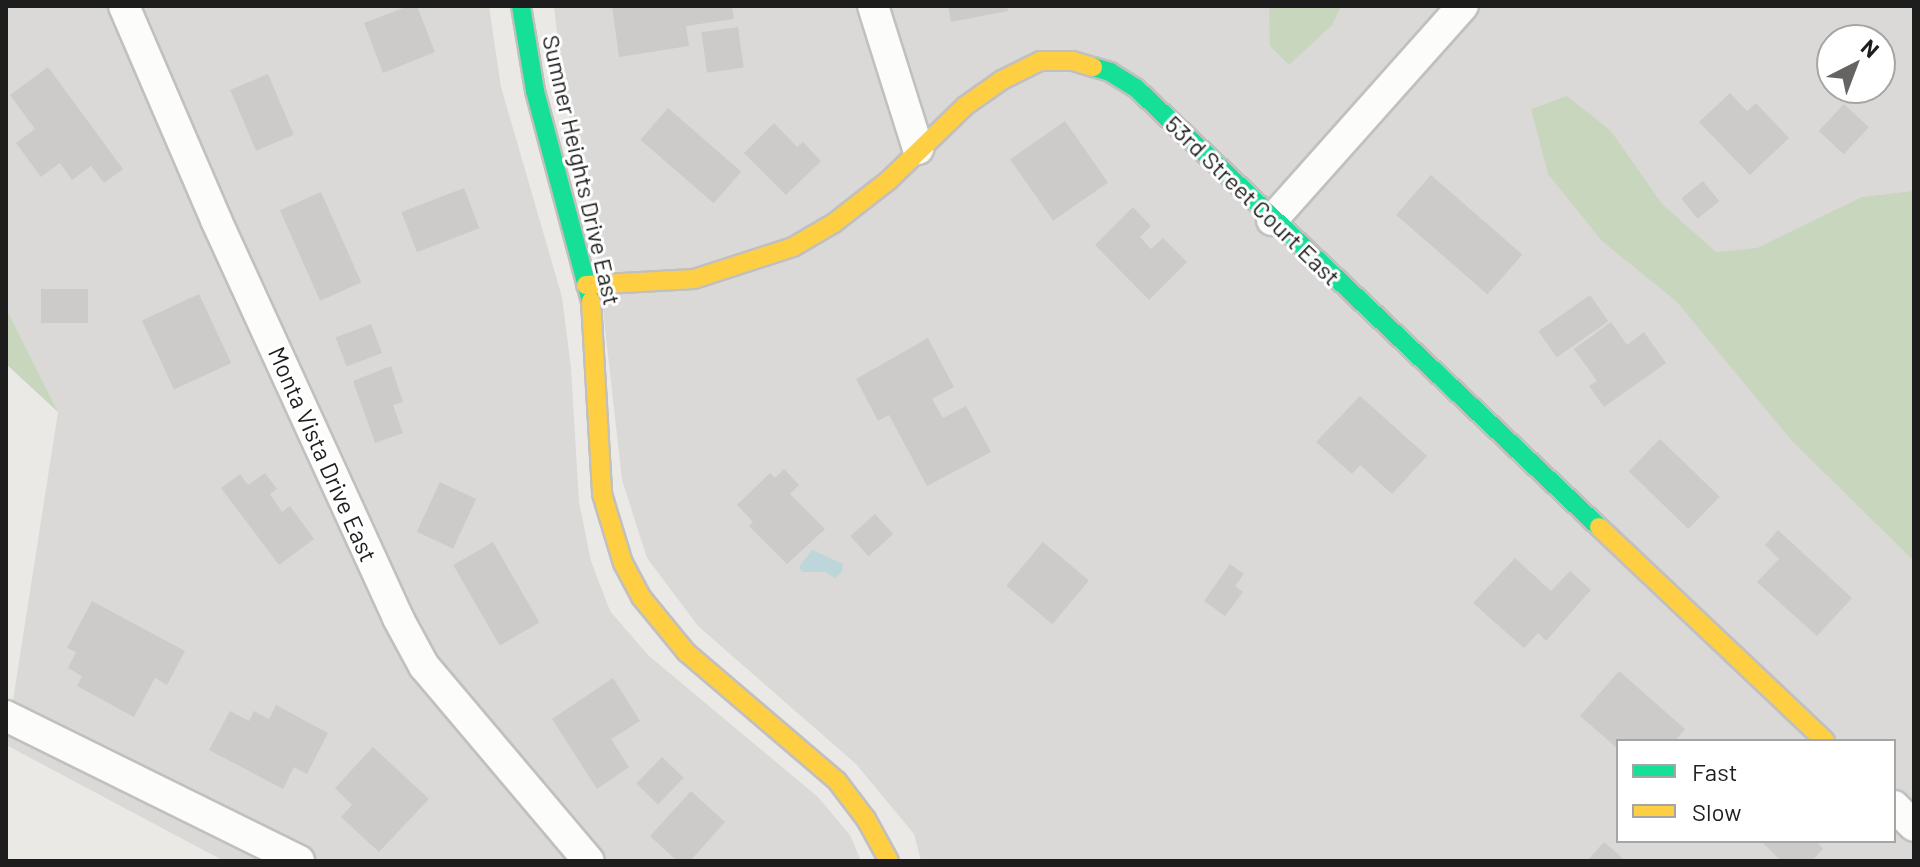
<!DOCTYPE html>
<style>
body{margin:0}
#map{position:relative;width:1920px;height:867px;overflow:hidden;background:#ebe9e6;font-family:Barlow,sans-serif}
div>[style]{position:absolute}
.residential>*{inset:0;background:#dad9d7}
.forest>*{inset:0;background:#c8d6be}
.water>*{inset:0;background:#bdd6da}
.building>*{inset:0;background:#cdcbc9;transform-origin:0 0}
.roads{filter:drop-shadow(2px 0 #c1c0be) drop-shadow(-2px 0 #c1c0be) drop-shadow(0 2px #c1c0be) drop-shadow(0 -2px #c1c0be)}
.street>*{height:30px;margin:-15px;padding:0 15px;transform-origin:15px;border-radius:15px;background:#fcfcfb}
.fast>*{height:18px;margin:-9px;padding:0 9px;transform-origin:9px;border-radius:9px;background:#16e098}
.slow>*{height:18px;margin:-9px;padding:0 9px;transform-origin:9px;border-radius:9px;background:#ffcf43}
span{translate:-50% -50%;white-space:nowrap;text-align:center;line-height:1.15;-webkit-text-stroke:6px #fff;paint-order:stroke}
.street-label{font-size:24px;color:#1d1d1d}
.frame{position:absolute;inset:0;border:8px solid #1d1d1d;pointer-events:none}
.legend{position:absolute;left:1616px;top:739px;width:280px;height:104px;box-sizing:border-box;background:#fff;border:2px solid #a5a5a5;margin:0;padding:10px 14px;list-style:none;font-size:24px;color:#1d1d1d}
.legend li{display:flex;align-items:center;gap:16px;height:40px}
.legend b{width:40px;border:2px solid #a5a5a5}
.north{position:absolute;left:1816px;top:24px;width:80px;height:80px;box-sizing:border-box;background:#fff;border:2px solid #a5a5a5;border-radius:50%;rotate:42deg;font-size:22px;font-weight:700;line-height:32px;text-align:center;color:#1d1d1d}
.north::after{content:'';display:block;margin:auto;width:28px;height:36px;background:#656463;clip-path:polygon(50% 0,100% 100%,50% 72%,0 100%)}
</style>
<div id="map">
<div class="residential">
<div style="clip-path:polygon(6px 6px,489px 6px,501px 87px,562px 297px,571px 368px,579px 502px,591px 561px,610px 611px,648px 655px,818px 797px,850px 835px,861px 861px,224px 861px,6px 745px,58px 412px,6px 308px)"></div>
<div style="clip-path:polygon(evenodd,554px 6px,1914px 6px,1914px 861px,921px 861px,914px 834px,856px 764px,698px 626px,647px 558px,622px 480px,592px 212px,564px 94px,554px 6px,1832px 40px,1880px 40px,1880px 88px,1832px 88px,1832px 40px,554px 6px,1618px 741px,1894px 741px,1894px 841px,1618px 841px,1618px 741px)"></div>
</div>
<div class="forest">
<div style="clip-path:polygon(1269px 6px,1341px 6px,1332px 25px,1289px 65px,1270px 46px)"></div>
<div style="clip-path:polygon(1567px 96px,1611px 131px,1662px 204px,1716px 252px,1757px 248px,1862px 197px,1914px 191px,1914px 561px,1791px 440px,1677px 302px,1602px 241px,1548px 174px,1531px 109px)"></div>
<div style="clip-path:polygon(6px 308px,58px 412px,6px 364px)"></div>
</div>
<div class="water">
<div style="clip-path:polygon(812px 550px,843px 564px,842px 572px,835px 578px,825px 572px,802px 572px,799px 567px)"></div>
</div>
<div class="building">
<div style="clip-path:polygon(408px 6px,417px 6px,435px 52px,383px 73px,364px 23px)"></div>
<div style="clip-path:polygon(612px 6px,732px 6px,734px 19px,686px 26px,689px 46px,619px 57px)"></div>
<div style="clip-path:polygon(948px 6px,1007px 6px,1008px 11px,951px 22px)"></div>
<div style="left:738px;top:27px;width:41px;height:37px;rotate:82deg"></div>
<div style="clip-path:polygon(48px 67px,123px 169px,104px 183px,91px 166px,72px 180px,60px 163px,41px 177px,16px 143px,35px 129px,10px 95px)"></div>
<div style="left:268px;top:74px;width:66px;height:41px;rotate:67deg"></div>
<div style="clip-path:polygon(1730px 93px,1747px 111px,1756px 103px,1789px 138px,1750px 175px,1699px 122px)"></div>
<div style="left:1844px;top:104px;width:34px;height:37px;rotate:43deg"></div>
<div style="left:668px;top:108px;width:97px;height:42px;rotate:41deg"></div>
<div style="left:1065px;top:121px;width:75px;height:67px;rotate:55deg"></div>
<div style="clip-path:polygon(774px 123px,797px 147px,803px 142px,821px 161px,786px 195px,744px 153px)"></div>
<div style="left:1431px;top:175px;width:121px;height:53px;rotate:41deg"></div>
<div style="left:1703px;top:181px;width:26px;height:28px;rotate:51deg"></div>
<div style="left:464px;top:188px;width:43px;height:67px;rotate:69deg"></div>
<div style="left:321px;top:192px;width:99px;height:45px;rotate:66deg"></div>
<div style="clip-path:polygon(1133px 207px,1151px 226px,1140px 237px,1151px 249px,1163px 238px,1187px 262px,1149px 300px,1095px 245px)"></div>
<div style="left:41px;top:289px;width:47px;height:34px"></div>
<div style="left:199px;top:294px;width:76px;height:63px;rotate:65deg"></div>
<div style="left:1590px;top:295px;width:32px;height:63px;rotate:55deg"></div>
<div style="clip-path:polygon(1611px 322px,1627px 345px,1644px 332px,1666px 363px,1604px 407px,1589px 386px,1597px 381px,1574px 349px)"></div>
<div style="left:371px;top:324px;width:31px;height:38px;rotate:69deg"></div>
<div style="clip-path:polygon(928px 338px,954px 387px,932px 399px,943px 418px,966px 406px,991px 452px,927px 486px,889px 415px,878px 421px,856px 379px)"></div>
<div style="clip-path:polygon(391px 366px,403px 402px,393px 405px,403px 433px,375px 443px,353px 381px)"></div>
<div style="clip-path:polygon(1360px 396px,1427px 456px,1392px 494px,1360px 465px,1352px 474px,1316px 442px)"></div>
<div style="left:1660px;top:439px;width:83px;height:45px;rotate:44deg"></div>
<div style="clip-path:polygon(784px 469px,799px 485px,790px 494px,825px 529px,787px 564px,749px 526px,753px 522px,737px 505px,770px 473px,775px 478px)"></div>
<div style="clip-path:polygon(265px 473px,277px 489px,270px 494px,282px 512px,290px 506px,314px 539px,279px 565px,221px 488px,240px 474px,248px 485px)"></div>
<div style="left:440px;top:482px;width:40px;height:55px;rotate:25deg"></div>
<div style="left:875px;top:514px;width:27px;height:33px;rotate:48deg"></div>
<div style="clip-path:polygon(1778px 530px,1852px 598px,1817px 636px,1757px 582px,1779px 559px,1765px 545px)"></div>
<div style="left:493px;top:542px;width:93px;height:46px;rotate:60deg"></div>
<div style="left:1043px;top:542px;width:60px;height:57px;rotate:40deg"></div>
<div style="clip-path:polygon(1515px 558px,1551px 591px,1570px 571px,1591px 590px,1546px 641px,1538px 633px,1524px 648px,1473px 603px)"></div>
<div style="clip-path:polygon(1230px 564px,1244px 574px,1235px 586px,1243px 592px,1225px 616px,1204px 601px)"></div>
<div style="clip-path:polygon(92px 601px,185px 651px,167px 685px,155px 678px,134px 717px,77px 686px,82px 676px,68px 668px,76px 652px,67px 648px)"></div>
<div style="clip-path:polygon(1619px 671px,1685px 729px,1675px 741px,1618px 741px,1618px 749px,1580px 716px)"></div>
<div style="clip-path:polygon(613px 678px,640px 721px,611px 739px,629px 767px,597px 789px,552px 719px)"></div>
<div style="clip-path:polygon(276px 705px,328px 733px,307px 774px,294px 767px,283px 789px,209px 750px,230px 711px,249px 721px,254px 711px,269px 719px)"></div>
<div style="clip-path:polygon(373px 747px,429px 799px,379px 852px,341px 817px,352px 805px,335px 788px)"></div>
<div style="left:662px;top:757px;width:30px;height:37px;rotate:44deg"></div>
<div style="clip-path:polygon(691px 791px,725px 822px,690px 861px,677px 861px,650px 836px)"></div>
<div style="clip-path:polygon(1761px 841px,1816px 841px,1823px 849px,1812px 861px,1781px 861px)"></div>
<div style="clip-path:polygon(1604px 842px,1626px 861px,1587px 861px)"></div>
</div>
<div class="roads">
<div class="street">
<div style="left:124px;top:6px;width:233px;rotate:66.7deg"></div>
<div style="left:216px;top:220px;width:438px;rotate:65.4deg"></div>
<div style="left:398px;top:618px;width:55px;rotate:61.6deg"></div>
<div style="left:424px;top:666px;width:255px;rotate:49.8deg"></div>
<div style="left:873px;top:6px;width:150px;rotate:72.5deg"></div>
<div style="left:1272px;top:220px;width:287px;rotate:-48.3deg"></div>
<div style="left:6px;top:716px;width:327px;rotate:26.3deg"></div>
<div style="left:1894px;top:806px;width:28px;rotate:45deg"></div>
</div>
<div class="fast">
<div style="left:521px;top:6px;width:86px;rotate:80.6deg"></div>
<div style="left:535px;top:91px;width:217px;rotate:75.1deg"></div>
<div style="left:1093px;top:67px;width:18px;rotate:16deg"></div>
<div style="left:1110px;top:72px;width:31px;rotate:32deg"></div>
<div style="left:1136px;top:88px;width:638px;rotate:43.48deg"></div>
</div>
<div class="slow">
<div style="left:586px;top:285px;width:108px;rotate:-3.2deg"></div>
<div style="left:694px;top:279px;width:104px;rotate:-17.9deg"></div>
<div style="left:793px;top:247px;width:48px;rotate:-30.3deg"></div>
<div style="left:834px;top:223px;width:70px;rotate:-38deg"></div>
<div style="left:889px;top:180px;width:106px;rotate:-44.2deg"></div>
<div style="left:965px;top:106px;width:45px;rotate:-35.1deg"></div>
<div style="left:1002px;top:80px;width:42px;rotate:-26.6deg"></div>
<div style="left:1040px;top:61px;width:33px"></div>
<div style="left:1073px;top:61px;width:21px;rotate:17deg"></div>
<div style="left:591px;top:301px;width:193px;rotate:86.7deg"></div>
<div style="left:602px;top:494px;width:72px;rotate:73.1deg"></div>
<div style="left:623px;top:563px;width:38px;rotate:62deg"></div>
<div style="left:641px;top:597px;width:71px;rotate:50.7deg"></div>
<div style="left:686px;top:652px;width:199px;rotate:40.5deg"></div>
<div style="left:837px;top:781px;width:48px;rotate:52.7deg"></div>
<div style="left:866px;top:819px;width:48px;rotate:61.3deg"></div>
<div style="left:1599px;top:527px;width:311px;rotate:43.4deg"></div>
</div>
</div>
<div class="street-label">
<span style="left:582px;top:170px;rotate:77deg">Sumner Heights Drive East</span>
<span style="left:1253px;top:200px;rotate:44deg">53rd Street Court East</span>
<span style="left:323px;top:454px;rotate:66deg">Monta Vista Drive East</span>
</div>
<div class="frame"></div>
<ul class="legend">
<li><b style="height:10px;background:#16e098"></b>Fast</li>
<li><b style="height:10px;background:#ffcf43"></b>Slow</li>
</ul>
<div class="north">N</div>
</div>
